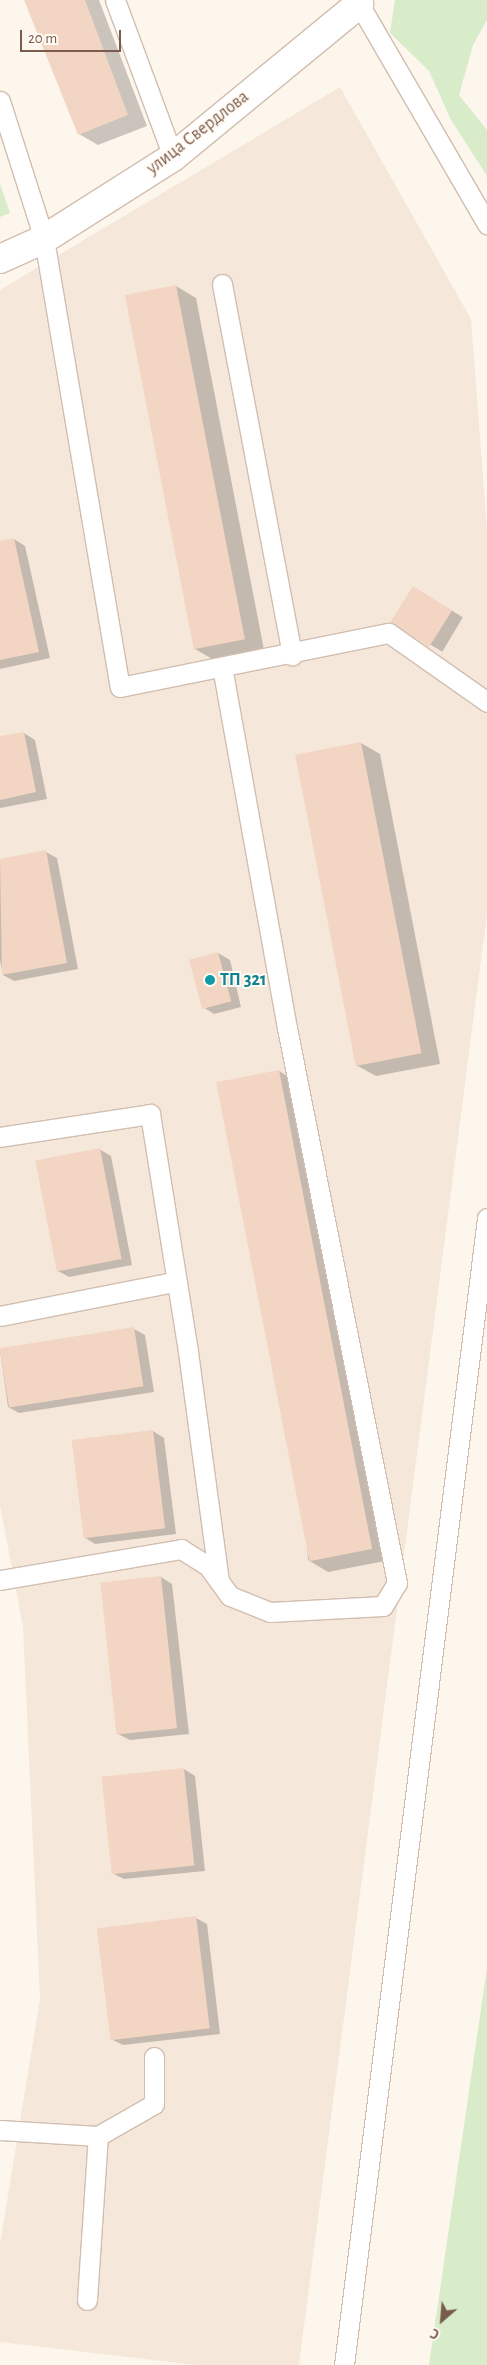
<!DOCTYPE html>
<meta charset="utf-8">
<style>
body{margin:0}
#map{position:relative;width:487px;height:2365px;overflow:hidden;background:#fdf6ec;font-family:"Alegreya Sans",sans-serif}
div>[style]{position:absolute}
.residential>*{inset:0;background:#f5e8da}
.green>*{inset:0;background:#d8ecc9}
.shadow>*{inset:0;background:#0003;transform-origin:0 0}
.building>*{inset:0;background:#f3d5c3;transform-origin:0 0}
.roads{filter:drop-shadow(1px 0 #d1beb0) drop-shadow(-1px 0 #d1beb0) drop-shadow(0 1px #d1beb0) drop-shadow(0 -1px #d1beb0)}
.service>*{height:19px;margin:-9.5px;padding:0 9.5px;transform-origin:9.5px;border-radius:9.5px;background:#fff}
.minor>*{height:28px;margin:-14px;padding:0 14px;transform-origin:14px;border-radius:14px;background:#fff}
.dots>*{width:14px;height:14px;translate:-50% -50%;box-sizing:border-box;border:2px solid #fffaf3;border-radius:50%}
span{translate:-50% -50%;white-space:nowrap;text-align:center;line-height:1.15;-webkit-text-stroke:4px #fffaf3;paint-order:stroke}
.street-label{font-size:18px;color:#7a5c4d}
.culture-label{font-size:18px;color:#0d838f;font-weight:700}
.left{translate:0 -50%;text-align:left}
.north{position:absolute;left:417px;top:2295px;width:50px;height:50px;-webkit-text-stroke:4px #fffaf3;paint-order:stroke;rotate:207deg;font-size:14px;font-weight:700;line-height:20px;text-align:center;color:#7a5c4d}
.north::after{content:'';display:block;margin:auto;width:18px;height:22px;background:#7a5c4d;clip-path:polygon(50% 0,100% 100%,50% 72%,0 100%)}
.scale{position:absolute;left:20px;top:30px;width:101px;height:22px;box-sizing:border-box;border:2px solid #7a5c4d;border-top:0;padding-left:6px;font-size:15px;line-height:18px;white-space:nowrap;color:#7a5c4d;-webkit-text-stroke:4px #fffaf3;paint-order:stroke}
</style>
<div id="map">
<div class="residential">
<div style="clip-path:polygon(340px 87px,471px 319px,487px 529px,487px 914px,299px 2365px,196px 2365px,0 2342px,0 2244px,40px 1999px,23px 1627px,0 1505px,0 290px)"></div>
</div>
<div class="green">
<div style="clip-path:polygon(395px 0,487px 0,487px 20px,473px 45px,459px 95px,487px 130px,487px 176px,451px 120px,429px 71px,390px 33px)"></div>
<div style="clip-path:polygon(0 184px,10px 213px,0 217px)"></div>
<div style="clip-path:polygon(487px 1968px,487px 2365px,429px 2365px)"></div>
</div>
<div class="shadow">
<div style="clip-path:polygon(26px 0,99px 0,147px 126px,98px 145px,79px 134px)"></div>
<div style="clip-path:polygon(176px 286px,196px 298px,264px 650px,214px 660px,195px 649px)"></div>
<div style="clip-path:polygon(14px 539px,25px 546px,50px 658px,0 669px,0 542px)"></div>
<div style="left:414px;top:588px;width:57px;height:40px;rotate:31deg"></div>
<div style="clip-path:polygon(24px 733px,35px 740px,47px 799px,0 808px,0 738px)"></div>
<div style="clip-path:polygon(361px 743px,380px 754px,440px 1064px,376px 1076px,356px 1065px)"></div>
<div style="clip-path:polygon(46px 852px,57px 858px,78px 969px,14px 981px,3px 975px,0 960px,0 860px)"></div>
<div style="clip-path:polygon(218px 953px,230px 960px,241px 1007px,214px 1014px,203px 1007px,190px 960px)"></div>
<div style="clip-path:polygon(279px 1071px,299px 1083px,390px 1560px,328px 1572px,308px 1560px)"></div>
<div style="clip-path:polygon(99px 1149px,111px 1156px,132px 1265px,69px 1277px,58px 1271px)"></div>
<div style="clip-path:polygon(134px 1329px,145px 1335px,154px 1392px,19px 1413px,8px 1407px,0 1350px)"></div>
<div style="clip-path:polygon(153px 1431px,164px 1438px,176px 1534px,95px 1544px,84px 1537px)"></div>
<div style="clip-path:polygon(161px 1577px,172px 1584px,189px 1734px,130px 1740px,118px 1734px)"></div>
<div style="clip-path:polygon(184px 1769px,195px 1776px,205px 1871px,124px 1879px,112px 1873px)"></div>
<div style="clip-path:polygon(196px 1918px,207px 1924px,220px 2034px,123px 2045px,111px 2039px)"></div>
</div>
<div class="building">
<div style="clip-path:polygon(24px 0,85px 0,128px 115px,78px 135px)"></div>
<div style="left:176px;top:285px;width:361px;height:52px;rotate:79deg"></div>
<div style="clip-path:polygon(14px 538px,39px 652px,0 660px,0 541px)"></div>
<div style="left:413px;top:586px;width:46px;height:43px;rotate:32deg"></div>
<div style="clip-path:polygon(24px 732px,36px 792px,0 800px,0 736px)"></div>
<div style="left:361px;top:742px;width:317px;height:67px;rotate:79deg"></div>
<div style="clip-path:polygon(46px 850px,67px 963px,2px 975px,0 859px)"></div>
<div style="left:218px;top:952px;width:51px;height:30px;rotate:75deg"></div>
<div style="left:279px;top:1070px;width:488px;height:64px;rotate:79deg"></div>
<div style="left:100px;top:1148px;width:113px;height:66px;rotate:79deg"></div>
<div style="left:134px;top:1327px;width:60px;height:136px;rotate:81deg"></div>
<div style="left:153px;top:1430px;width:99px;height:82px;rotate:83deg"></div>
<div style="left:161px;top:1576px;width:153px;height:61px;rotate:84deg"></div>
<div style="left:184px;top:1768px;width:98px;height:83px;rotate:84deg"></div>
<div style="left:196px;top:1916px;width:113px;height:100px;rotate:83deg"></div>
</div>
<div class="roads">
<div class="service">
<div style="left:115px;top:0;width:167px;rotate:69.7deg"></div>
<div style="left:361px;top:0;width:4px;rotate:117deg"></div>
<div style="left:359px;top:4px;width:255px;rotate:59.8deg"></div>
<div style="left:0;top:101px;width:145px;rotate:72.3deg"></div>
<div style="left:44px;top:239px;width:454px;rotate:80.4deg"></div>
<div style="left:120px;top:687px;width:274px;rotate:-11.4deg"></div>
<div style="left:389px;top:633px;width:120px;rotate:35.1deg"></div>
<div style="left:222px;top:284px;width:378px;rotate:79.3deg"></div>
<div style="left:0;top:1137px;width:152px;rotate:-8.7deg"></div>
<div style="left:150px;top:1114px;width:241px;rotate:80.9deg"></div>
<div style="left:188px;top:1352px;width:231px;rotate:82.3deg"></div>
<div style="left:0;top:1316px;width:177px;rotate:-11.1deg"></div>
<div style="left:0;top:1580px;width:184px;rotate:-9.7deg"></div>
<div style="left:181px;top:1549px;width:32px;rotate:32deg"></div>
<div style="left:208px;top:1566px;width:37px;rotate:54deg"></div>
<div style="left:230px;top:1596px;width:43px;rotate:21.8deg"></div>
<div style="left:270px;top:1612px;width:113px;rotate:-3deg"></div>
<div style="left:383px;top:1606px;width:27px;rotate:-59deg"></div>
<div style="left:397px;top:1583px;width:566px;rotate:-101.21deg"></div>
<div style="left:287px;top:1028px;width:366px;rotate:-100.2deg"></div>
<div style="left:0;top:2130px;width:98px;rotate:3.5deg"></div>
<div style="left:98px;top:2136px;width:64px;rotate:-29.7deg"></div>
<div style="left:154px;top:2104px;width:47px;rotate:-90deg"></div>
<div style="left:87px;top:2300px;width:164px;rotate:-86.2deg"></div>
<div style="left:344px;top:2365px;width:1156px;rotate:-82.89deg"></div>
</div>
<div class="minor">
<div style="left:0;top:259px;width:48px;rotate:-24.4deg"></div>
<div style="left:44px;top:239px;width:153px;rotate:-32.4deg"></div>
<div style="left:173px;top:157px;width:241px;rotate:-39.4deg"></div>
<div style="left:359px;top:4px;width:5px;rotate:-127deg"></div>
</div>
</div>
<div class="dots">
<div style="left:210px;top:980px;background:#0f9aa8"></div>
</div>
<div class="street-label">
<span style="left:198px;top:133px;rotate:-38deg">улица Свердлова</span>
</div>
<div class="culture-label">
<span class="left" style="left:220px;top:980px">ТП 321</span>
</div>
<div class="north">С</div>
<div class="scale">20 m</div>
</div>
